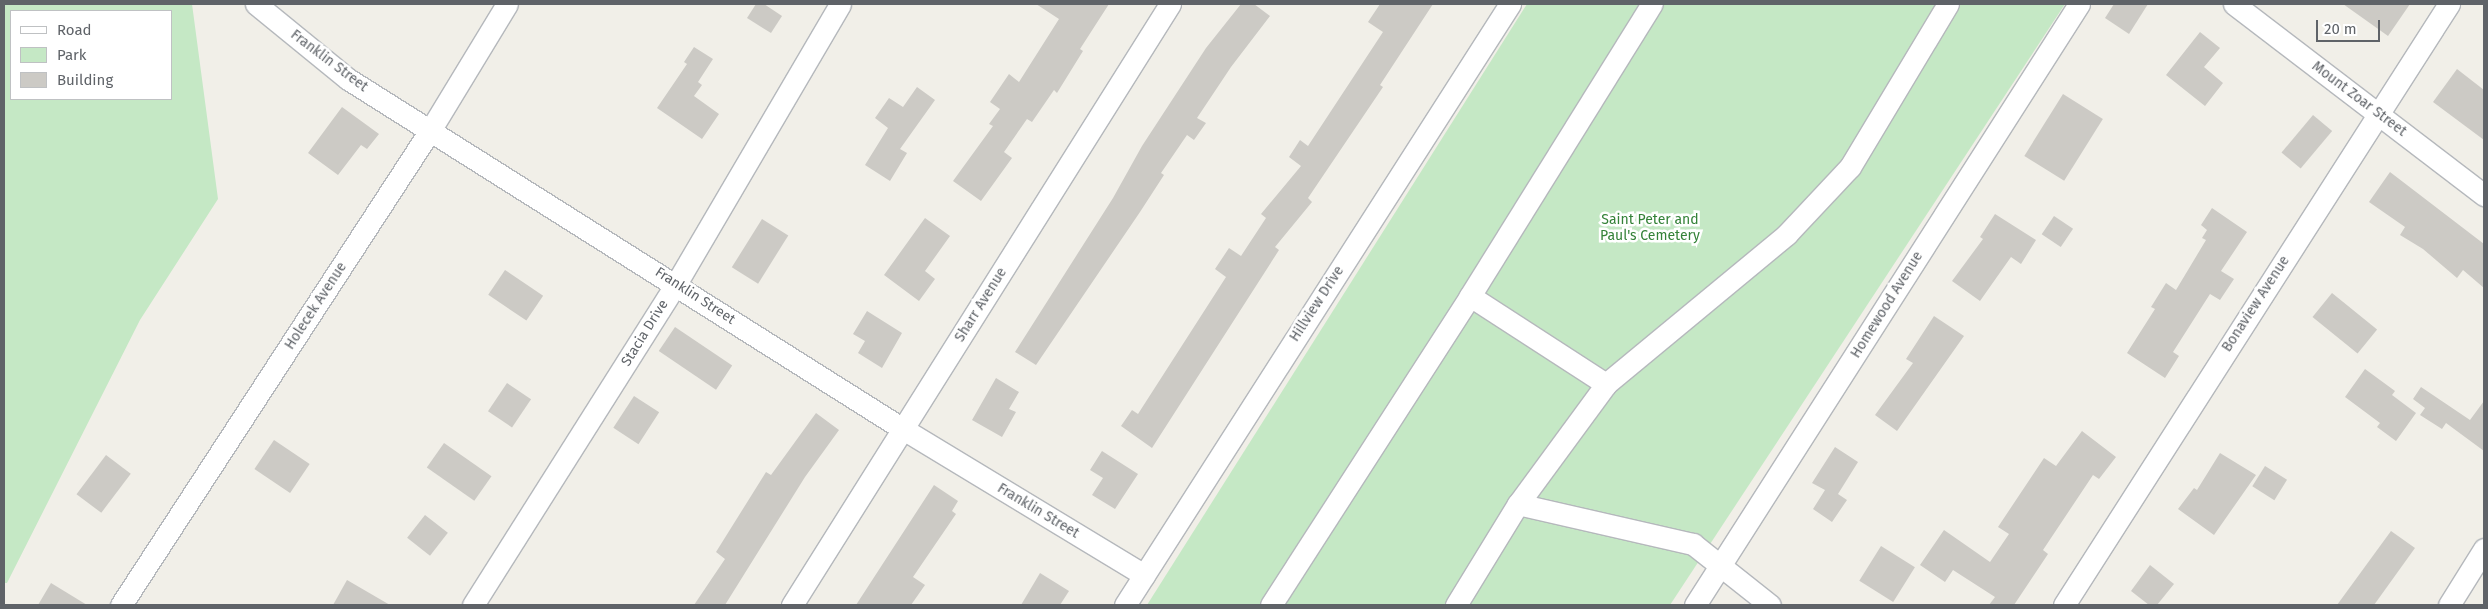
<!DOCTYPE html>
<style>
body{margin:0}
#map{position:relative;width:2488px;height:609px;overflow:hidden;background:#f1efe8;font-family:"Fira Sans",sans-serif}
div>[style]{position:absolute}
.green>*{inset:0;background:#c5e8c5}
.building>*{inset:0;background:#cccac5;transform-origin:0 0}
.roads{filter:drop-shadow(1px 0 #b5b8bc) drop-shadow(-1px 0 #b5b8bc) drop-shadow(0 1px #b5b8bc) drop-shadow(0 -1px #b5b8bc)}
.minor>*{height:21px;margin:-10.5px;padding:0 10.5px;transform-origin:10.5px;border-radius:10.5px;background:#fff}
span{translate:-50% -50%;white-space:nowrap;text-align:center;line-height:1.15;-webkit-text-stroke:5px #fff;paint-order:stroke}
.street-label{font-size:14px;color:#5f6368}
.park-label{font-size:14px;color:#348238}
.frame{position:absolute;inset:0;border:5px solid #5f6368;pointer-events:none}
.legend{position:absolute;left:10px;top:10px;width:162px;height:90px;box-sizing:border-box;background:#fff;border:1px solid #bfc1c3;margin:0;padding:6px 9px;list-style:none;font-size:15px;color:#5f6368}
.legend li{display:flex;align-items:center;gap:10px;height:25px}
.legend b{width:25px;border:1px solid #bfc1c3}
.scale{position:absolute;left:2316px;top:20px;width:64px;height:22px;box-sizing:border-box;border:2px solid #5f6368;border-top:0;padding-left:6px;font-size:15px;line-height:18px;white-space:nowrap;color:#5f6368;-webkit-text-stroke:4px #fff;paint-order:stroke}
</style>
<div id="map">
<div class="green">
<div style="clip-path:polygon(evenodd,4px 4px,192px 4px,218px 199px,140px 320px,7px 583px,4px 583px,4px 4px,11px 11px,171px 11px,171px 99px,11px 99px,11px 11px)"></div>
<div style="clip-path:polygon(1527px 4px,2065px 4px,1670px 605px,1147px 605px)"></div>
</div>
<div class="building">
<div style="clip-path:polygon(756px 4px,764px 4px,782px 16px,771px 33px,747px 18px)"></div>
<div style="clip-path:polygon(1036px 4px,1109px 4px,1080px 49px,1083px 51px,1057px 93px,1054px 90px,1032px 122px,1027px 119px,1004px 152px,1012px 158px,981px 201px,953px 181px,993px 126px,989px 124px,1000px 109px,990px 102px,1009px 74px,1019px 82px,1059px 19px)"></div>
<div style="clip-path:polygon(1241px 4px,1254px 4px,1270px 16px,1231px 67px,1197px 118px,1206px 123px,1194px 140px,1187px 135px,1161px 173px,1164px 175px,1140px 212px,1036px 365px,1015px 352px,1113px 198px,1142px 146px,1206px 48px)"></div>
<div style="clip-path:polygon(1380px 4px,1433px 4px,1380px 85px,1383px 87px,1308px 198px,1312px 202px,1275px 247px,1279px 250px,1152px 448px,1121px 426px,1132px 410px,1138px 414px,1226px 277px,1215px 269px,1229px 248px,1241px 256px,1266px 218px,1261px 214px,1301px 166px,1289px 157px,1300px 140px,1308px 146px,1383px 32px,1368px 22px)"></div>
<div style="clip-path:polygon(2114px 4px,2148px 4px,2129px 34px,2105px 18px)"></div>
<div style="clip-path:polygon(2343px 4px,2410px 4px,2388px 36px)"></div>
<div style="clip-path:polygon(2200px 32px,2220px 48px,2204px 67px,2223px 83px,2205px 106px,2166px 75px)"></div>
<div style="clip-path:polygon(694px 47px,713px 59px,698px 82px,702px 85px,694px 96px,719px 114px,702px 139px,657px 108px,687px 64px,684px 62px)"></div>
<div style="clip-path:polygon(2457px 69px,2484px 90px,2484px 140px,2433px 102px)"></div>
<div style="clip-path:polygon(917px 87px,935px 100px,900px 149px,907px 153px,890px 181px,865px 165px,888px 128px,875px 118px,889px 98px,903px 107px)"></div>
<div style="left:2063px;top:94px;width:47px;height:73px;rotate:32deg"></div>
<div style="clip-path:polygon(342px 107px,379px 134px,367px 149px,361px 145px,338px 175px,308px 153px)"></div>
<div style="left:2313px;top:115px;width:25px;height:49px;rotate:40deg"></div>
<div style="clip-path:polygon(2390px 172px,2484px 244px,2484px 288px,2463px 270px,2457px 278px,2423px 249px,2400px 235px,2405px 227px,2369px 202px)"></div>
<div style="clip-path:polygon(2212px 208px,2247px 232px,2221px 271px,2234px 279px,2220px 300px,2210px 294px,2173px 352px,2179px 356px,2165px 378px,2127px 353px,2155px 309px,2151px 307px,2166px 283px,2176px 290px,2206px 240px,2202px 238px,2207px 230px,2201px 225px)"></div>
<div style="clip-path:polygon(1995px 214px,2036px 240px,2021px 264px,2011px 257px,1980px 301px,1952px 281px,1983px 239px,1980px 237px)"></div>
<div style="left:2054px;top:216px;width:23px;height:22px;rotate:34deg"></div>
<div style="clip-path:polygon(925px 218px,950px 236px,925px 271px,935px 279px,919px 301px,884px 275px)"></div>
<div style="left:762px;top:219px;width:31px;height:57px;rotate:32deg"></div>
<div style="left:505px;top:270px;width:46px;height:30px;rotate:34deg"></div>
<div style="left:2332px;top:293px;width:58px;height:31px;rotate:39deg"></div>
<div style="clip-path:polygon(867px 311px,902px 333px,882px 368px,858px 353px,865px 341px,853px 334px)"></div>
<div style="clip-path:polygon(1934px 316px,1964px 336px,1897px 431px,1875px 415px,1913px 363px,1906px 359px)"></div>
<div style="left:675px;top:327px;width:69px;height:29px;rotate:34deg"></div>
<div style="clip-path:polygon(2365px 369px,2395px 391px,2392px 395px,2416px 413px,2396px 441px,2377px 427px,2380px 423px,2345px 397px)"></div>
<div style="clip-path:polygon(996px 378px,1019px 392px,1009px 409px,1016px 412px,1002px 437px,972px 420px)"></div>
<div style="left:507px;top:383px;width:29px;height:34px;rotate:34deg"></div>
<div style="clip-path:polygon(2421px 387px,2470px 420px,2484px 401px,2484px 451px,2446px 423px,2442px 429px,2420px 415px,2425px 408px,2413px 399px)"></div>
<div style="left:634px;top:396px;width:30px;height:38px;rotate:33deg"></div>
<div style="clip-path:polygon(816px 413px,839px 430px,805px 477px,725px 605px,694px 605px,725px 559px,716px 552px,766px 472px,771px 475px)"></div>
<div style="clip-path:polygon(2082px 431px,2116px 457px,2099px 479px,2093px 475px,2043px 550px,2048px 554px,2014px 605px,1989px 605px,1995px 597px,1953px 570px,1945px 582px,1920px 565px,1944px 530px,1990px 562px,2009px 534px,1998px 527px,2044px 458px,2056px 466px)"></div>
<div style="left:274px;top:440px;width:43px;height:35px;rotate:34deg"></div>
<div style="left:444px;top:443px;width:58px;height:30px;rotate:35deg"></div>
<div style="clip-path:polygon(1835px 447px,1858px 462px,1838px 494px,1847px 500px,1832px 522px,1813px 509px,1825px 490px,1812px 483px)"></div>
<div style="clip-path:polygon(1102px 451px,1138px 474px,1115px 509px,1092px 495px,1103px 478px,1090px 470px)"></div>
<div style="clip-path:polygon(2220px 453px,2256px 475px,2214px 535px,2178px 509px,2194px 488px,2197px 490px)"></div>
<div style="left:106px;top:455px;width:31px;height:49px;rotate:37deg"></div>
<div style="left:2265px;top:466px;width:26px;height:24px;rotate:32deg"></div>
<div style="clip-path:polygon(934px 485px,958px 501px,952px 511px,956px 514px,913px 577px,925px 585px,911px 605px,856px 605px)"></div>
<div style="left:425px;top:515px;width:29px;height:29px;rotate:38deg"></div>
<div style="clip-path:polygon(2391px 531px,2415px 548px,2374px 605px,2337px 605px)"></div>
<div style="left:1881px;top:546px;width:40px;height:41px;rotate:32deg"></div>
<div style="clip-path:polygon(2150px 565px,2174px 584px,2157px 605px,2149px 605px,2131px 591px)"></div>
<div style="clip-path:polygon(1040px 573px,1069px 591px,1060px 605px,1021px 605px)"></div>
<div style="clip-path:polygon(347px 580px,390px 605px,333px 605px)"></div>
<div style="clip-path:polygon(51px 583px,87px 605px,38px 605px)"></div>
</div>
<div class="roads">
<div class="minor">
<div style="left:256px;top:4px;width:119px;rotate:39.2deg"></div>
<div style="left:348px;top:79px;width:656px;rotate:32.24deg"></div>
<div style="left:903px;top:429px;width:282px;rotate:31.2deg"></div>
<div style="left:2234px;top:4px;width:315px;rotate:37.4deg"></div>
<div style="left:1470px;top:296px;width:162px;rotate:32.9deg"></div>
<div style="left:1518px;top:504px;width:180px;rotate:12.9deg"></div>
<div style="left:1693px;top:544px;width:98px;rotate:38.4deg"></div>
<div style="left:121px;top:605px;width:568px;rotate:-56.93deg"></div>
<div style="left:431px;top:129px;width:146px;rotate:-58.7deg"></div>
<div style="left:473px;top:605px;width:380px;rotate:-57.7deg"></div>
<div style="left:676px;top:284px;width:324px;rotate:-59.6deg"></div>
<div style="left:792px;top:605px;width:710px;rotate:-57.83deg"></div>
<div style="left:1125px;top:605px;width:714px;rotate:-57.36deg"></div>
<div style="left:1271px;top:605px;width:368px;rotate:-57.2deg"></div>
<div style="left:1470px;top:296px;width:344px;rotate:-58.1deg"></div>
<div style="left:1456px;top:605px;width:119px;rotate:-58.5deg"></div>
<div style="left:1518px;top:504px;width:149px;rotate:-53.7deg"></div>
<div style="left:1606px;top:384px;width:235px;rotate:-39.6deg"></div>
<div style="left:1787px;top:234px;width:92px;rotate:-46.8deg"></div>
<div style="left:1850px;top:167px;width:190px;rotate:-59deg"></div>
<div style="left:1695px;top:605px;width:713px;rotate:-57.42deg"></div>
<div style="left:2064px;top:605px;width:714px;rotate:-57.36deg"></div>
<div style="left:2449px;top:605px;width:66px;rotate:-58deg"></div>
</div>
</div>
<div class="street-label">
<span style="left:329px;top:61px;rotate:37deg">Franklin Street</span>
<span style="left:2359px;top:99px;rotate:37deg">Mount Zoar Street</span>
<span style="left:695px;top:296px;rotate:33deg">Franklin Street</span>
<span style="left:1317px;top:304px;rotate:-57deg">Hillview Drive</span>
<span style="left:2256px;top:304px;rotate:-57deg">Bonaview Avenue</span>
<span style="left:981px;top:305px;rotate:-58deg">Sharr Avenue</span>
<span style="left:1887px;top:305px;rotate:-58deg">Homewood Avenue</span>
<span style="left:316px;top:306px;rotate:-57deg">Holecek Avenue</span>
<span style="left:645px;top:333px;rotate:-58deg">Stacia Drive</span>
<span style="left:1038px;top:511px;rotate:31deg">Franklin Street</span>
</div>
<div class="park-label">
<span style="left:1650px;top:228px">Saint Peter and<br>Paul's Cemetery</span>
</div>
<div class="frame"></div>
<ul class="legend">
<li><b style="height:6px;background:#fff"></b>Road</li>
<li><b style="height:14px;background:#c5e8c5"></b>Park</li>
<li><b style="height:14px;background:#cccac5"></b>Building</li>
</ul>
<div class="scale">20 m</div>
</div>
